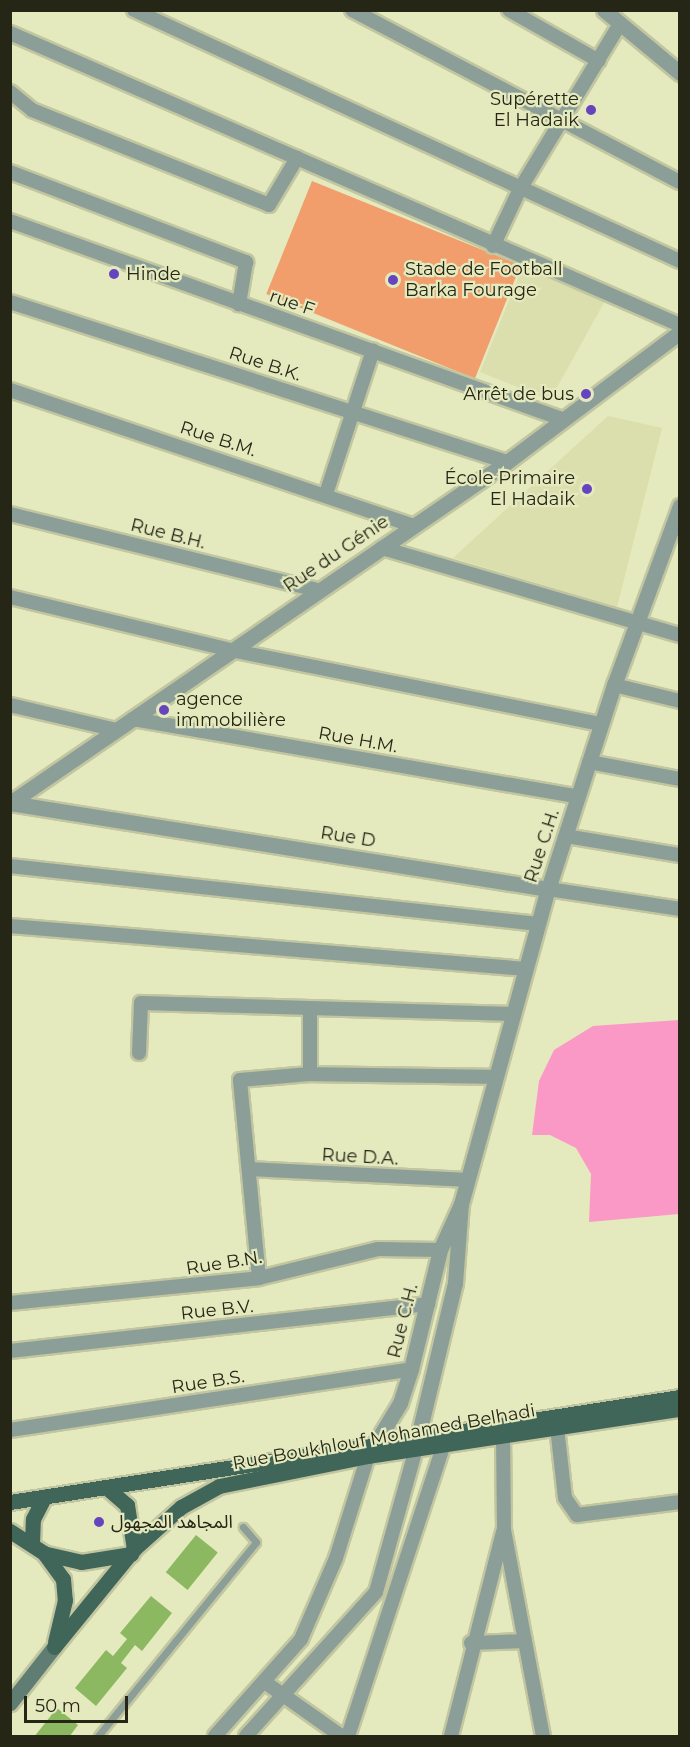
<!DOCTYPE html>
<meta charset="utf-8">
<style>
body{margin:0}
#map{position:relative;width:690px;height:1747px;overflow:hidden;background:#e5e9be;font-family:Montserrat,"Noto Sans Arabic",sans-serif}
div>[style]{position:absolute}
.built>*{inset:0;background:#dbdfad}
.green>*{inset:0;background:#f19e6c;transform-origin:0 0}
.water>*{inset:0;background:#fa99c6}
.building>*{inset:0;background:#8bb860;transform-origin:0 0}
.roads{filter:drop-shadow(2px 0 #c2c6a0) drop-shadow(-2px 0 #c2c6a0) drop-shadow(0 2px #c2c6a0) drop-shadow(0 -2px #c2c6a0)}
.service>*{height:7px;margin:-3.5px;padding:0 3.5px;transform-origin:3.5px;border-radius:3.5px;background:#8b9f98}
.minor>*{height:14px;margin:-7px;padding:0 7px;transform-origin:7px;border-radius:7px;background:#8b9f98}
.tertiary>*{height:15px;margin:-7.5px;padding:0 7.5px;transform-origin:7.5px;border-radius:7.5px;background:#8b9f98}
.secondary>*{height:15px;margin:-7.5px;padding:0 7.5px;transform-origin:7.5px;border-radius:7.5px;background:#5f7d73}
.primary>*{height:15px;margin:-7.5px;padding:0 7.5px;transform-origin:7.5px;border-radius:7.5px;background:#406559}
.dots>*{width:16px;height:16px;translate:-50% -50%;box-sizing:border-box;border:3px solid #e5e9be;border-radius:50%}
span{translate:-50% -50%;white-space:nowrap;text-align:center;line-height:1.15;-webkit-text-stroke:4.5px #e5e9be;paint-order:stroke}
.poi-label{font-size:18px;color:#252616}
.right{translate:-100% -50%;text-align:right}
.left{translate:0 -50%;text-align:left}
.street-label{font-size:18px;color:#252616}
.frame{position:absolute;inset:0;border:12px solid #252616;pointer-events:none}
.scale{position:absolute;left:24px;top:1696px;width:104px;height:27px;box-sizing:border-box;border:3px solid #252616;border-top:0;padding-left:8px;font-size:18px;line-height:21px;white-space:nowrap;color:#252616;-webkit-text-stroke:4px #e5e9be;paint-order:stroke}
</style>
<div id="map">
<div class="built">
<div style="clip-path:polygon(523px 266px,606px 299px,550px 400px,480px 372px)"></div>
<div style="clip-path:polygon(608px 416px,662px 428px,617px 607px,453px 558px)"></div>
</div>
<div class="green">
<div style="left:312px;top:181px;width:225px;height:122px;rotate:22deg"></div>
</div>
<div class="water">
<div style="clip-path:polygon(679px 1020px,679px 1214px,589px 1222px,591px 1174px,576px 1148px,550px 1135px,532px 1135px,539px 1081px,554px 1050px,593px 1026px)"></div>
</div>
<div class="building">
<div style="left:196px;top:1535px;width:28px;height:48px;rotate:39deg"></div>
<div style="clip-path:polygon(151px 1596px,172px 1613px,142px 1651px,135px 1645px,121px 1663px,127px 1668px,96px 1706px,75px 1688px,106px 1650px,113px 1656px,127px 1639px,120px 1633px)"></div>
<div style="clip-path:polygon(57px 1708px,78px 1725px,69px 1737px,34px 1737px)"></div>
</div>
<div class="roads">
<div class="service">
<div style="left:98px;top:1736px;width:250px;rotate:-50.8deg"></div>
<div style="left:256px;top:1542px;width:20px;rotate:-131deg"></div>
</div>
<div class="minor">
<div style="left:134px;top:10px;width:601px;rotate:24.69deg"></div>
<div style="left:352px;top:10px;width:370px;rotate:27.7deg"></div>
<div style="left:509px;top:10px;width:103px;rotate:29.5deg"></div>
<div style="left:10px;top:33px;width:731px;rotate:23.55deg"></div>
<div style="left:10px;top:92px;width:28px;rotate:39deg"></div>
<div style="left:32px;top:110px;width:255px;rotate:21.8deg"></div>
<div style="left:269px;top:205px;width:55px;rotate:-59.2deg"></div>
<div style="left:10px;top:172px;width:253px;rotate:20.9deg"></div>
<div style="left:246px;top:262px;width:43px;rotate:99.5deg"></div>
<div style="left:10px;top:221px;width:586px;rotate:19.73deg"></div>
<div style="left:493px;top:246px;width:63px;rotate:-64.7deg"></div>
<div style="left:520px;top:189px;width:193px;rotate:-58.8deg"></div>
<div style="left:10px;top:302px;width:522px;rotate:17.85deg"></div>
<div style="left:10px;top:390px;width:425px;rotate:18.6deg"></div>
<div style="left:326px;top:494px;width:151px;rotate:-71.9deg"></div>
<div style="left:10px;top:514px;width:316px;rotate:13.9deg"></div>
<div style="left:382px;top:548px;width:310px;rotate:16.3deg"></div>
<div style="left:10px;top:597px;width:226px;rotate:13.5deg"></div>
<div style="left:230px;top:650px;width:377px;rotate:11.3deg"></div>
<div style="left:614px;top:685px;width:68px;rotate:13.6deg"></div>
<div style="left:10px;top:705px;width:110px;rotate:13.2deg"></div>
<div style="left:133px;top:719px;width:452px;rotate:9.9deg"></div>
<div style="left:589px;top:762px;width:93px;rotate:10.6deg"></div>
<div style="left:566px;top:836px;width:116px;rotate:9.5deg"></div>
<div style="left:10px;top:866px;width:531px;rotate:6.27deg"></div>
<div style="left:548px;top:889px;width:134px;rotate:8.6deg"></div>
<div style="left:10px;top:926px;width:518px;rotate:4.76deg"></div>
<div style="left:310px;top:1009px;width:65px;rotate:90deg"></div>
<div style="left:139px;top:1053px;width:50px;rotate:-87.7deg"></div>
<div style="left:141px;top:1003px;width:373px;rotate:1.7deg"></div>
<div style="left:250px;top:1169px;width:217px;rotate:2.9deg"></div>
<div style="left:259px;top:1278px;width:199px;rotate:-95.5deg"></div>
<div style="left:240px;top:1080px;width:70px;rotate:-4.9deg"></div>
<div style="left:310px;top:1074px;width:186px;rotate:0.9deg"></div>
<div style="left:10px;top:1303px;width:250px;rotate:-5.7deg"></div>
<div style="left:259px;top:1278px;width:122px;rotate:-13.7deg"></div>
<div style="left:378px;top:1249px;width:62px;rotate:0.9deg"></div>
<div style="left:10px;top:1351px;width:421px;rotate:-6.4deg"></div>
<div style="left:557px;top:1427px;width:71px;rotate:83.6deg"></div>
<div style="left:565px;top:1498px;width:21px;rotate:55deg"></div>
<div style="left:577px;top:1515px;width:104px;rotate:-7.2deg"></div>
<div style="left:10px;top:1430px;width:406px;rotate:-8.6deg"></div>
<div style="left:503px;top:1434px;width:96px;rotate:89.4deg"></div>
<div style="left:504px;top:1530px;width:210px;rotate:79.3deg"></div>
<div style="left:471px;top:1643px;width:54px;rotate:-2.1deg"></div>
<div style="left:266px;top:1683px;width:92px;rotate:35.2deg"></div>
<div style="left:215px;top:1736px;width:130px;rotate:-48.4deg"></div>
<div style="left:301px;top:1639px;width:88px;rotate:-66.6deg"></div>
<div style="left:336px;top:1558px;width:107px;rotate:-72.6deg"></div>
<div style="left:246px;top:1736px;width:194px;rotate:-47.9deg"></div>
<div style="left:376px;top:1592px;width:148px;rotate:-74.4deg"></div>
<div style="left:348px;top:1736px;width:307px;rotate:-71.8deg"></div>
<div style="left:451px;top:1736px;width:211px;rotate:-75.7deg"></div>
</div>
<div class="tertiary">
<div style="left:604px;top:10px;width:99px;rotate:39.7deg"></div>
<div style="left:10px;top:803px;width:603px;rotate:-34.45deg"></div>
<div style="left:507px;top:462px;width:216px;rotate:-36.9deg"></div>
<div style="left:10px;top:803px;width:545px;rotate:9.08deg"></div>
<div style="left:418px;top:1437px;width:158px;rotate:-76.5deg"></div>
<div style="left:455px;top:1283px;width:79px;rotate:-85.7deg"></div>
<div style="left:375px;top:1444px;width:48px;rotate:-58.6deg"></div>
<div style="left:400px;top:1403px;width:36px;rotate:-72deg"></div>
<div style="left:411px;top:1369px;width:122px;rotate:-76.3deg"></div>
<div style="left:440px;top:1250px;width:51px;rotate:-65.5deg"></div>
<div style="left:461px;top:1204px;width:327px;rotate:-74.6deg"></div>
<div style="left:548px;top:889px;width:214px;rotate:-72.1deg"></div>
<div style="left:614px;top:685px;width:191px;rotate:-69.8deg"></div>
</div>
<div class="secondary">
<div style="left:10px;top:1703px;width:71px;rotate:-51.8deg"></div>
</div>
<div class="primary">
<div style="left:106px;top:1487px;width:28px;rotate:41deg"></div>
<div style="left:127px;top:1505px;width:45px;rotate:81deg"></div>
<div style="left:10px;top:1502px;width:678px;rotate:-8.91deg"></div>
<div style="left:10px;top:1531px;width:40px;rotate:32.9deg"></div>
<div style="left:44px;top:1553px;width:32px;rotate:54deg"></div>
<div style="left:63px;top:1579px;width:21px;rotate:85deg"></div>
<div style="left:65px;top:1600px;width:43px;rotate:103.4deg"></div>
<div style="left:32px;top:1544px;width:25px;rotate:-88deg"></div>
<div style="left:33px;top:1519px;width:25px;rotate:-63deg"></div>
<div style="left:47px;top:1554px;width:35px;rotate:13deg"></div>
<div style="left:81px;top:1562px;width:51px;rotate:-9.1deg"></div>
<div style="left:54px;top:1647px;width:127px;rotate:-50.8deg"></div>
<div style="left:134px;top:1549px;width:63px;rotate:-41.8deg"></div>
<div style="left:181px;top:1507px;width:43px;rotate:-28.9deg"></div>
<div style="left:219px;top:1486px;width:152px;rotate:-11.4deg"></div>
<div style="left:368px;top:1456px;width:316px;rotate:-8.6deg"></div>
</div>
</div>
<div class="dots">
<div style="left:591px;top:110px;background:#6644bd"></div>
<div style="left:114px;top:274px;background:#6644bd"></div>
<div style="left:393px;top:280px;background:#6644bd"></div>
<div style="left:586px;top:394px;background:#6644bd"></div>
<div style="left:587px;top:489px;background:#6644bd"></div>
<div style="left:164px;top:710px;background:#6644bd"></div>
<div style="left:99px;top:1522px;background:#6644bd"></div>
</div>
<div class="poi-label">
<span class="right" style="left:579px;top:110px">Supérette<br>El Hadaik</span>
<span class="left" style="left:405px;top:280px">Stade de Football<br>Barka Fourage</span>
<span class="left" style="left:126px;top:274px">Hinde</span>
<span class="right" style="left:574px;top:394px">Arrêt de bus</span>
<span class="right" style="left:575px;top:489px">École Primaire<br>El Hadaik</span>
<span class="left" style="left:176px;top:710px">agence<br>immobilière</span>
<span class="left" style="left:111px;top:1522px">المجاهد المجهول</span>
</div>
<div class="street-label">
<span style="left:292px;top:303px;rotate:19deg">rue F</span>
<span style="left:265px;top:364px;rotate:18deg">Rue B.K.</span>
<span style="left:218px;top:439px;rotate:18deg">Rue B.M.</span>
<span style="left:168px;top:534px;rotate:14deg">Rue B.H.</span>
<span style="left:336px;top:554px;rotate:-34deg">Rue du Génie</span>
<span style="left:358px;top:740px;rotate:10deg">Rue H.M.</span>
<span style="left:348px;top:837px;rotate:9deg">Rue D</span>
<span style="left:542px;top:846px;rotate:-72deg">Rue C.H.</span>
<span style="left:360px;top:1157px;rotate:3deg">Rue D.A.</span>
<span style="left:224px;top:1263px;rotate:-9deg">Rue B.N.</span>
<span style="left:217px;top:1310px;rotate:-6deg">Rue B.V.</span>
<span style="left:403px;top:1321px;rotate:-76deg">Rue C.H.</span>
<span style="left:208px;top:1382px;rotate:-9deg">Rue B.S.</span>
<span style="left:384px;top:1437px;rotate:-10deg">Rue Boukhlouf Mohamed Belhadi</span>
</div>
<div class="frame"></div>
<div class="scale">50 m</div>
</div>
